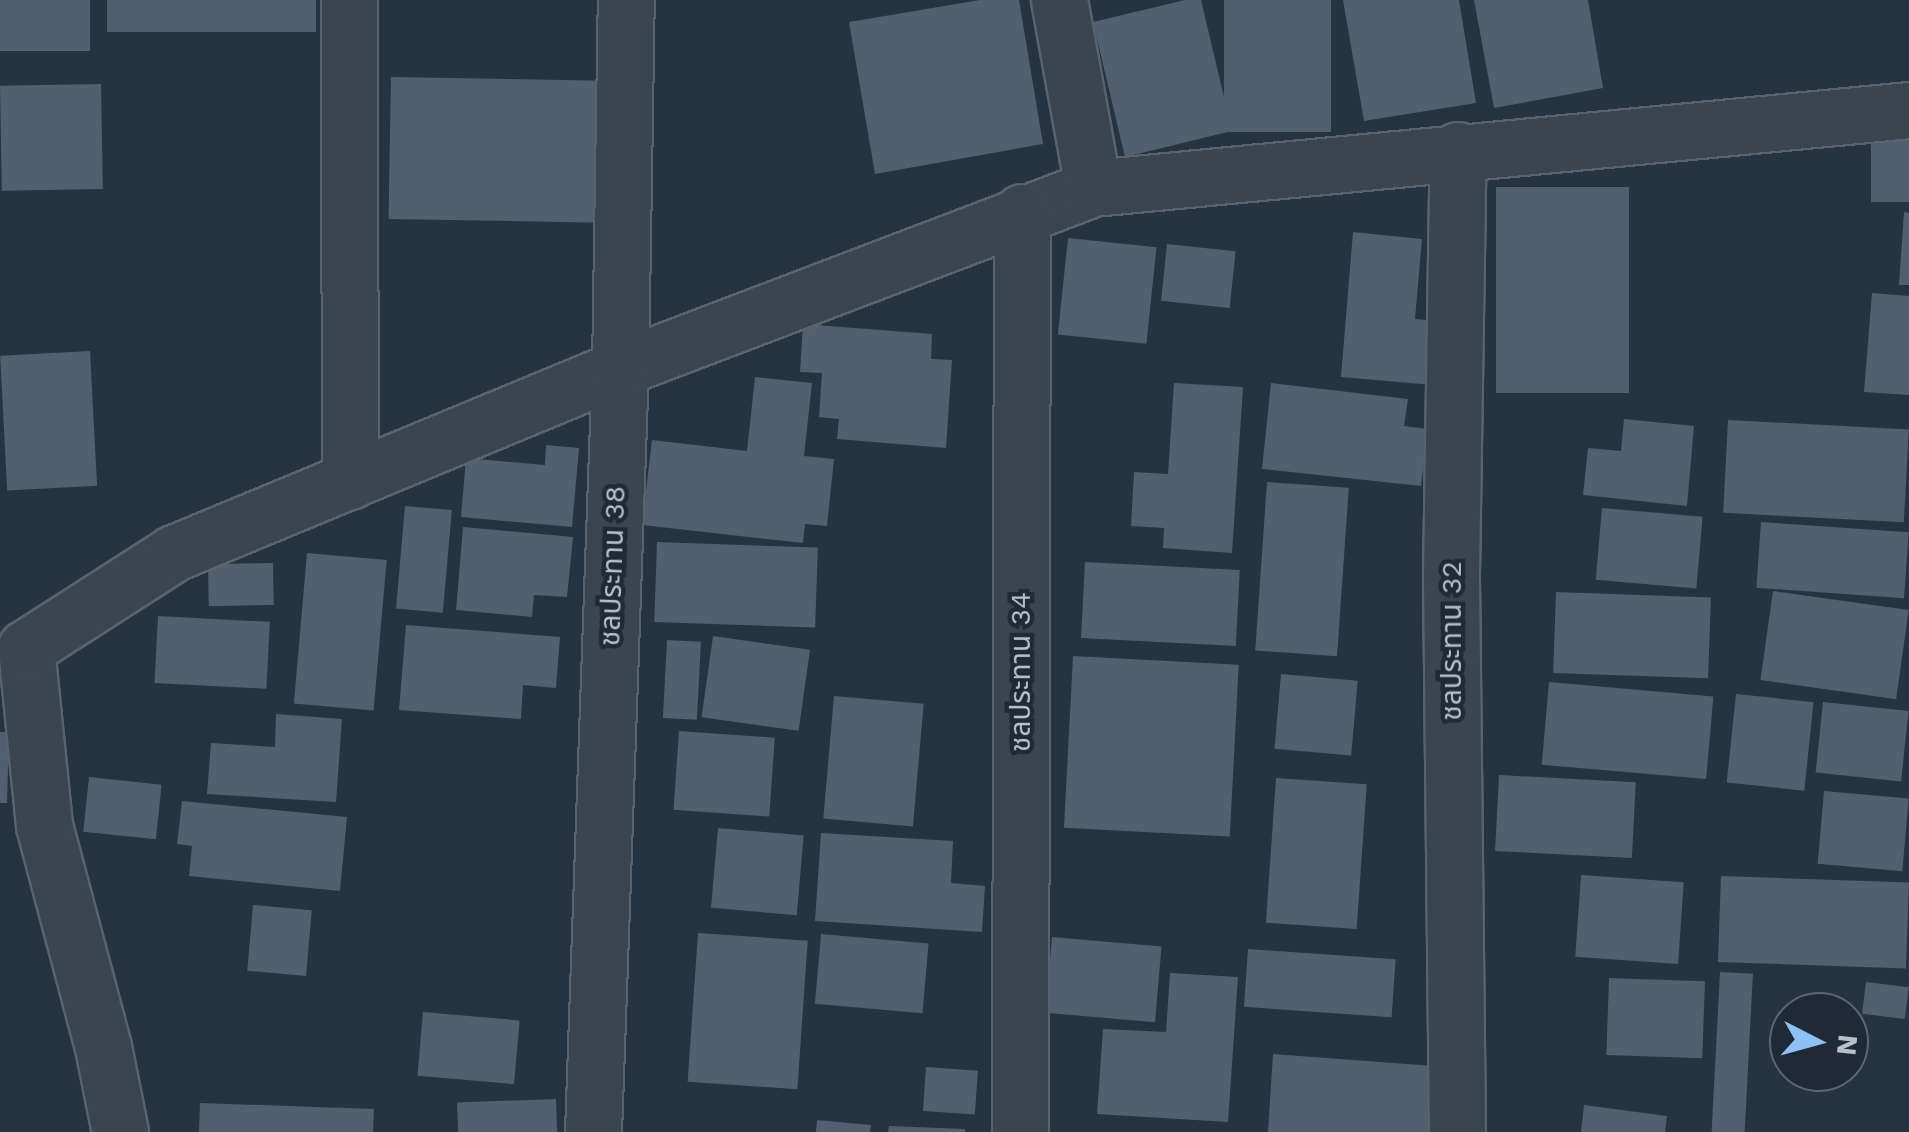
<!DOCTYPE html>
<meta charset="utf-8">
<style>
body{margin:0}
#map{position:relative;width:1909px;height:1132px;overflow:hidden;background:#263441;font-family:"Work Sans","Noto Sans Thai",sans-serif}
div>[style]{position:absolute}
.building>*{inset:0;background:#515f6e;transform-origin:0 0}
.roads{filter:drop-shadow(2px 0 #58636e) drop-shadow(-2px 0 #58636e) drop-shadow(0 2px #58636e) drop-shadow(0 -2px #58636e)}
.minor>*{height:55px;margin:-27.5px;padding:0 27.5px;transform-origin:27.5px;border-radius:27.5px;background:#3a4550}
span{translate:-50% -50%;white-space:nowrap;text-align:center;line-height:1.15;-webkit-text-stroke:9px #1f2a36;paint-order:stroke}
.street-label{font-size:28px;color:#b7c0cb}
.north{position:absolute;left:1769px;top:992px;width:100px;height:100px;box-sizing:border-box;background:#1f2a36;border:2px solid #5c6672;border-radius:50%;rotate:96deg;font-size:28px;font-weight:700;line-height:40px;text-align:center;color:#b7c0cb}
.north::after{content:'';display:block;margin:auto;width:35px;height:45px;background:#90c1f6;clip-path:polygon(50% 0,100% 100%,50% 72%,0 100%)}
</style>
<div id="map">
<div class="building">
<div style="left:0;top:0;width:90px;height:51px"></div>
<div style="left:107px;top:0;width:209px;height:32px"></div>
<div style="clip-path:polygon(980px 0,1019px 0,1043px 144px,875px 174px,849px 22px)"></div>
<div style="clip-path:polygon(1185px 0,1201px 0,1232px 131px,1125px 157px,1093px 22px)"></div>
<div style="left:1224px;top:0;width:107px;height:132px"></div>
<div style="clip-path:polygon(1343px 0,1459px 0,1476px 103px,1364px 121px)"></div>
<div style="clip-path:polygon(1474px 0,1588px 0,1603px 88px,1494px 108px)"></div>
<div style="left:391px;top:77px;width:214px;height:142px;rotate:1deg"></div>
<div style="left:101px;top:84px;width:105px;height:101px;rotate:89deg"></div>
<div style="left:1909px;top:140px;width:62px;height:38px;rotate:90deg"></div>
<div style="left:1496px;top:187px;width:133px;height:206px"></div>
<div style="clip-path:polygon(1904px 212px,1909px 213px,1909px 285px,1899px 285px)"></div>
<div style="clip-path:polygon(1353px 232px,1422px 239px,1415px 319px,1437px 321px,1433px 385px,1341px 377px)"></div>
<div style="left:1068px;top:238px;width:89px;height:97px;rotate:6deg"></div>
<div style="left:1167px;top:244px;width:69px;height:57px;rotate:6deg"></div>
<div style="clip-path:polygon(1872px 293px,1909px 296px,1909px 395px,1864px 392px)"></div>
<div style="clip-path:polygon(803px 324px,932px 334px,931px 359px,952px 360px,946px 448px,837px 439px,839px 419px,819px 417px,822px 373px,800px 372px)"></div>
<div style="left:90px;top:351px;width:135px;height:90px;rotate:87deg"></div>
<div style="clip-path:polygon(755px 377px,812px 383px,804px 456px,834px 459px,827px 526px,805px 524px,803px 543px,642px 525px,652px 440px,747px 451px)"></div>
<div style="clip-path:polygon(1174px 383px,1243px 387px,1232px 553px,1163px 548px,1164px 528px,1131px 526px,1134px 472px,1168px 474px)"></div>
<div style="clip-path:polygon(1271px 383px,1408px 399px,1404px 426px,1428px 429px,1421px 486px,1262px 469px)"></div>
<div style="clip-path:polygon(1624px 419px,1694px 426px,1687px 506px,1583px 495px,1588px 448px,1621px 451px)"></div>
<div style="left:1728px;top:420px;width:181px;height:93px;rotate:3deg"></div>
<div style="clip-path:polygon(546px 445px,579px 448px,572px 527px,461px 517px,466px 458px,545px 465px)"></div>
<div style="left:1267px;top:482px;width:82px;height:169px;rotate:4deg"></div>
<div style="left:405px;top:506px;width:47px;height:103px;rotate:5deg"></div>
<div style="left:1602px;top:508px;width:101px;height:72px;rotate:5deg"></div>
<div style="left:1761px;top:522px;width:148px;height:66px;rotate:4deg"></div>
<div style="clip-path:polygon(463px 527px,573px 537px,567px 597px,534px 595px,532px 617px,456px 610px)"></div>
<div style="left:657px;top:542px;width:161px;height:80px;rotate:2deg"></div>
<div style="left:307px;top:553px;width:80px;height:151px;rotate:5deg"></div>
<div style="left:1085px;top:562px;width:155px;height:76px;rotate:3deg"></div>
<div style="left:273px;top:563px;width:42px;height:65px;rotate:89deg"></div>
<div style="left:1773px;top:591px;width:137px;height:90px;rotate:8deg"></div>
<div style="left:1556px;top:592px;width:155px;height:81px;rotate:2deg"></div>
<div style="left:158px;top:616px;width:112px;height:67px;rotate:3deg"></div>
<div style="clip-path:polygon(406px 625px,560px 637px,556px 688px,523px 685px,521px 719px,399px 710px)"></div>
<div style="left:713px;top:636px;width:98px;height:82px;rotate:8deg"></div>
<div style="left:667px;top:640px;width:34px;height:78px;rotate:3deg"></div>
<div style="left:1073px;top:656px;width:166px;height:172px;rotate:3deg"></div>
<div style="left:1281px;top:674px;width:77px;height:75px;rotate:5deg"></div>
<div style="left:1549px;top:682px;width:165px;height:83px;rotate:5deg"></div>
<div style="left:1736px;top:694px;width:78px;height:89px;rotate:6deg"></div>
<div style="left:834px;top:696px;width:90px;height:123px;rotate:5deg"></div>
<div style="left:1823px;top:702px;width:86px;height:71px;rotate:6deg"></div>
<div style="clip-path:polygon(276px 714px,342px 719px,336px 802px,207px 794px,211px 743px,275px 747px)"></div>
<div style="left:679px;top:731px;width:96px;height:79px;rotate:4deg"></div>
<div style="clip-path:polygon(0 732px,9px 732px,7px 803px,0 803px)"></div>
<div style="left:1499px;top:775px;width:137px;height:76px;rotate:3deg"></div>
<div style="left:89px;top:777px;width:73px;height:55px;rotate:6deg"></div>
<div style="left:1276px;top:778px;width:91px;height:145px;rotate:4deg"></div>
<div style="left:1824px;top:791px;width:85px;height:73px;rotate:5deg"></div>
<div style="clip-path:polygon(182px 801px,347px 817px,340px 891px,189px 876px,192px 846px,177px 844px)"></div>
<div style="left:718px;top:828px;width:86px;height:80px;rotate:5deg"></div>
<div style="clip-path:polygon(821px 833px,953px 841px,951px 883px,985px 886px,982px 932px,815px 921px)"></div>
<div style="left:1581px;top:875px;width:103px;height:82px;rotate:4deg"></div>
<div style="left:1721px;top:876px;width:188px;height:86px;rotate:2deg"></div>
<div style="left:253px;top:905px;width:59px;height:66px;rotate:5deg"></div>
<div style="left:698px;top:933px;width:110px;height:149px;rotate:4deg"></div>
<div style="left:821px;top:934px;width:108px;height:70px;rotate:5deg"></div>
<div style="left:1052px;top:937px;width:110px;height:76px;rotate:5deg"></div>
<div style="left:1248px;top:949px;width:148px;height:58px;rotate:4deg"></div>
<div style="left:1720px;top:972px;width:33px;height:160px;rotate:3deg"></div>
<div style="clip-path:polygon(1170px 973px,1238px 977px,1228px 1122px,1097px 1114px,1103px 1029px,1166px 1032px)"></div>
<div style="left:1609px;top:978px;width:96px;height:77px;rotate:2deg"></div>
<div style="left:1866px;top:982px;width:43px;height:32px;rotate:7deg"></div>
<div style="left:423px;top:1012px;width:97px;height:64px;rotate:5deg"></div>
<div style="clip-path:polygon(1273px 1054px,1447px 1067px,1442px 1132px,1268px 1132px)"></div>
<div style="left:926px;top:1067px;width:52px;height:44px;rotate:4deg"></div>
<div style="left:556px;top:1099px;width:33px;height:99px;rotate:88deg"></div>
<div style="clip-path:polygon(200px 1103px,374px 1109px,373px 1132px,199px 1132px)"></div>
<div style="clip-path:polygon(1584px 1105px,1667px 1116px,1665px 1132px,1581px 1132px)"></div>
<div style="clip-path:polygon(817px 1120px,871px 1125px,870px 1132px,816px 1132px)"></div>
<div style="clip-path:polygon(889px 1126px,965px 1129px,965px 1132px,888px 1132px)"></div>
</div>
<div class="roads">
<div class="minor">
<div style="left:349px;top:0;width:481px;rotate:89.9deg"></div>
<div style="left:1059px;top:0;width:191px;rotate:79.7deg"></div>
<div style="left:120px;top:1132px;width:87px;rotate:-101.3deg"></div>
<div style="left:103px;top:1047px;width:230px;rotate:-104.9deg"></div>
<div style="left:44px;top:825px;width:178px;rotate:-95.8deg"></div>
<div style="left:26px;top:648px;width:176px;rotate:-32.7deg"></div>
<div style="left:174px;top:553px;width:483px;rotate:-22.5deg"></div>
<div style="left:620px;top:368px;width:506px;rotate:-20.83deg"></div>
<div style="left:1093px;top:188px;width:820px;rotate:-5.46deg"></div>
<div style="left:593px;top:1132px;width:764px;rotate:-87.98deg"></div>
<div style="left:620px;top:368px;width:368px;rotate:-89.1deg"></div>
<div style="left:1020px;top:1132px;width:920px;rotate:-89.88deg"></div>
<div style="left:1457px;top:1132px;width:558px;rotate:-90.62deg"></div>
<div style="left:1451px;top:574px;width:424px;rotate:-89.1deg"></div>
</div>
</div>
<div class="street-label">
<span style="left:613px;top:566px;rotate:-88deg">ชลประทาน 38</span>
<span style="left:1452px;top:641px;rotate:-90deg">ชลประทาน 32</span>
<span style="left:1021px;top:672px;rotate:-90deg">ชลประทาน 34</span>
</div>
<div class="north">N</div>
</div>
